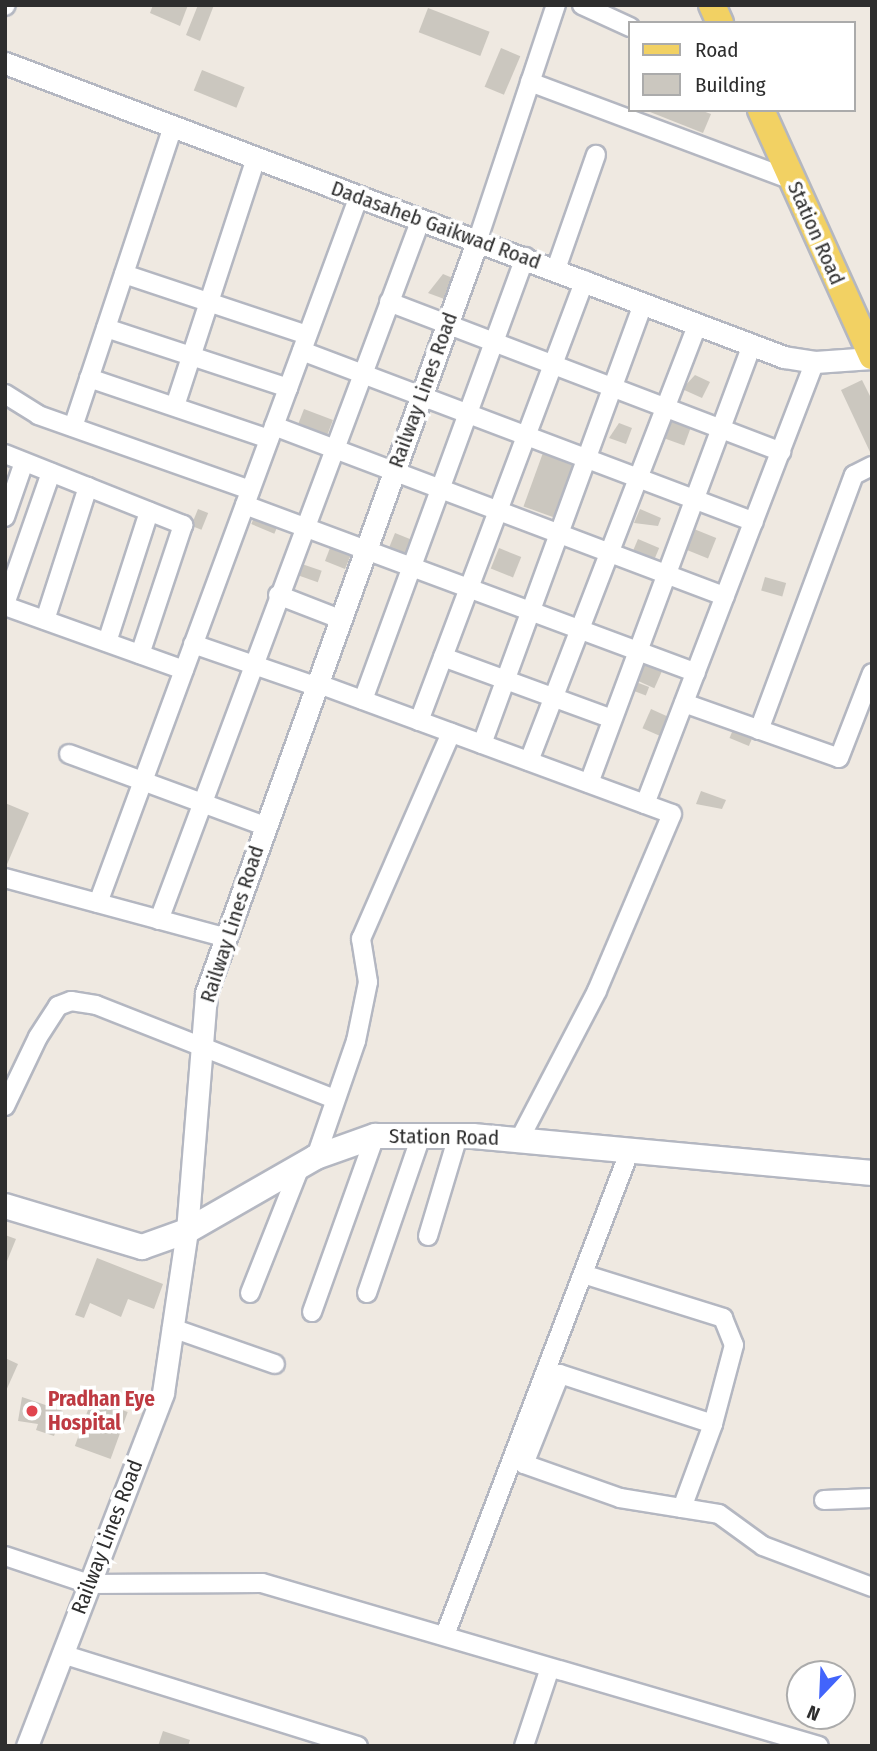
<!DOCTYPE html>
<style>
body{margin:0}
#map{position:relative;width:877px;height:1751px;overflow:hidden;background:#efe9e1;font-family:"Fira Sans Condensed",sans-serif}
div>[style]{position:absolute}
.building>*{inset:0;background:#cbc7bf;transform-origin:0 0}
.roads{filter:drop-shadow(2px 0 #b4b7c1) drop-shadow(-2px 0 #b4b7c1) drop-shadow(0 2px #b4b7c1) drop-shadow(0 -2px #b4b7c1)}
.minor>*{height:18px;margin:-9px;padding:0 9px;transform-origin:9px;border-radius:9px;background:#fff}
.tertiary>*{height:21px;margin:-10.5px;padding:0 10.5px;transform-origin:10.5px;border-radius:10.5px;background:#fff}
.secondary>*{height:24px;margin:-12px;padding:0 12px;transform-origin:12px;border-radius:12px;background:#fff}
.primary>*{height:26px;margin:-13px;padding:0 13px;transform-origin:13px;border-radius:13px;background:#f2d163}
.dots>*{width:19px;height:19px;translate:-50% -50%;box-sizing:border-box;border:4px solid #fff;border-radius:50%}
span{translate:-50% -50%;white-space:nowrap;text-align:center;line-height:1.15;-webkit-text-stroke:7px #fff;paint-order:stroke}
.street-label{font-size:21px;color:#2e2e2e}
.health-label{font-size:21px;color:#be3a42;font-weight:700}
.left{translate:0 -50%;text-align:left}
.frame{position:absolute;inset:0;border:7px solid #2e2e2e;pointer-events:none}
.legend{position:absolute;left:628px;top:21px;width:228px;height:91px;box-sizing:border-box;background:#fff;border:2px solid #ababab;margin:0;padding:9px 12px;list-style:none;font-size:21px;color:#2e2e2e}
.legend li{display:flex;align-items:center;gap:14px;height:35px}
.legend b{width:35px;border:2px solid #ababab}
.north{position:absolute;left:786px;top:1660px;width:70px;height:70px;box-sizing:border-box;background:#fff;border:2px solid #ababab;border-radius:50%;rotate:203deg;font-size:19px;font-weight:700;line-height:28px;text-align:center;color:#2e2e2e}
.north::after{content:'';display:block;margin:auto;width:24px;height:32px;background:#4264fb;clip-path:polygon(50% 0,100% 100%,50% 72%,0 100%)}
</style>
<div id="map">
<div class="building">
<div style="clip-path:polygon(153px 5px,188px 5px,180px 26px,150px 13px)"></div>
<div style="clip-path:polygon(198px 5px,214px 5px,200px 41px,186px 35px)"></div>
<div style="left:428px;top:8px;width:66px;height:26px;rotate:21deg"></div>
<div style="left:501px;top:48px;width:21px;height:42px;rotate:23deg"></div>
<div style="left:202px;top:70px;width:46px;height:22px;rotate:22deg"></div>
<div style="clip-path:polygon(645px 110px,700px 110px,711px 114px,703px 133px)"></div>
<div style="clip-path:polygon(443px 274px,455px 279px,447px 300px,428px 293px)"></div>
<div style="clip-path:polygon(695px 375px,710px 382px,702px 398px,682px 389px)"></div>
<div style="clip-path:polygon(862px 380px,872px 400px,870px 452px,841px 390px)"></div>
<div style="left:304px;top:409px;width:31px;height:18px;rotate:21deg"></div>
<div style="left:673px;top:418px;width:20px;height:22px;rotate:20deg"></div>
<div style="clip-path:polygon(619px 423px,632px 428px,626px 444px,609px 438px)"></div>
<div style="left:544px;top:450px;width:37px;height:60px;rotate:20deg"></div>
<div style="left:198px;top:509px;width:11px;height:18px;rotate:22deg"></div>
<div style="clip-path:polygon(640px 509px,661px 518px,658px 526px,634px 523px)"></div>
<div style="left:256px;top:513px;width:25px;height:12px;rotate:23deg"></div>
<div style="left:694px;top:529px;width:24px;height:22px;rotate:22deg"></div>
<div style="left:395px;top:533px;width:22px;height:21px;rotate:22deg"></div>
<div style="left:638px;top:539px;width:23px;height:17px;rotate:23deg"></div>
<div style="clip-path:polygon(333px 540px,352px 552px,345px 569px,325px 561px)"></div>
<div style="left:499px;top:548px;width:24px;height:22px;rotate:22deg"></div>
<div style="left:299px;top:563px;width:24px;height:12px;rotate:19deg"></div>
<div style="left:765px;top:577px;width:22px;height:14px;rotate:16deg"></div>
<div style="left:645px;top:660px;width:20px;height:22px;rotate:24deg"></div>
<div style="left:636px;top:682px;width:14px;height:9px;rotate:21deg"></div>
<div style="left:651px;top:709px;width:20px;height:21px;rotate:24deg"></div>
<div style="left:735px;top:725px;width:21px;height:14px;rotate:23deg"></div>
<div style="clip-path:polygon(701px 791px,726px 800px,722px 809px,696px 804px)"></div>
<div style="clip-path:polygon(5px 803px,29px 813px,5px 869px)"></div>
<div style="clip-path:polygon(5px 1235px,16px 1239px,5px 1266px)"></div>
<div style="clip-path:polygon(97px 1258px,163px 1284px,154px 1309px,128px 1299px,121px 1317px,90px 1303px,84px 1318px,75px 1315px)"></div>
<div style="clip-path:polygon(5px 1358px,18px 1364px,5px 1393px)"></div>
<div style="clip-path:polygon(22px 1397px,63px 1411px,54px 1436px,36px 1430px,38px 1424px,18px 1421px)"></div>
<div style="left:92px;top:1399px;width:38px;height:50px;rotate:20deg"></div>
<div style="clip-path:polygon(163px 1731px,190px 1740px,188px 1746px,158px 1746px)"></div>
</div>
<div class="roads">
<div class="minor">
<div style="left:582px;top:5px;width:53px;rotate:24.6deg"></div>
<div style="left:5px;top:6px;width:1px;rotate:-45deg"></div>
<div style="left:530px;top:82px;width:280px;rotate:20.5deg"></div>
<div style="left:478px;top:239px;width:247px;rotate:-71.6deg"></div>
<div style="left:556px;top:269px;width:121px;rotate:-70.7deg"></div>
<div style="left:124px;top:274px;width:193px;rotate:18.4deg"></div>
<div style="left:389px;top:302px;width:420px;rotate:20.9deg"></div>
<div style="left:106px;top:328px;width:192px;rotate:18.2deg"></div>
<div style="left:302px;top:351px;width:483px;rotate:20.7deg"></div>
<div style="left:89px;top:378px;width:190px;rotate:18.7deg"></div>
<div style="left:5px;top:394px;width:39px;rotate:32deg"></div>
<div style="left:38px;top:415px;width:225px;rotate:19.5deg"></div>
<div style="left:175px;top:406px;width:261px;rotate:-71.9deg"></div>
<div style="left:274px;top:426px;width:482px;rotate:20.7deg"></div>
<div style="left:73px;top:427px;width:316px;rotate:-71.6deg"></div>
<div style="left:5px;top:454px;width:192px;rotate:21.7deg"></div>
<div style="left:183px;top:525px;width:136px;rotate:108.4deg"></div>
<div style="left:245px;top:505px;width:481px;rotate:20.4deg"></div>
<div style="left:5px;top:517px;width:58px;rotate:-70.9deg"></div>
<div style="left:278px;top:595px;width:66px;rotate:21.2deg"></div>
<div style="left:5px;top:604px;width:139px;rotate:-70.7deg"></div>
<div style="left:5px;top:606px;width:190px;rotate:19.7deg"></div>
<div style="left:45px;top:620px;width:140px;rotate:-72.1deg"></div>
<div style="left:107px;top:642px;width:137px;rotate:-72.1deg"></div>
<div style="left:193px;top:644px;width:129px;rotate:19deg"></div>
<div style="left:443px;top:657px;width:180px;rotate:20.1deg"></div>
<div style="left:316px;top:683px;width:379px;rotate:20.2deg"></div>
<div style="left:672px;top:814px;width:192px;rotate:113deg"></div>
<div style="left:597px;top:991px;width:168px;rotate:117.6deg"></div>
<div style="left:363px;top:700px;width:472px;rotate:-69.9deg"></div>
<div style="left:684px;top:703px;width:164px;rotate:19.5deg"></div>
<div style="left:839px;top:758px;width:91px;rotate:-68.8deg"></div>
<div style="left:419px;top:721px;width:471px;rotate:-69.4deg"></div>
<div style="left:759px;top:730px;width:272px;rotate:-69.6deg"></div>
<div style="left:854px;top:475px;width:20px;rotate:-27deg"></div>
<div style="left:482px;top:744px;width:469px;rotate:-69.9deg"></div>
<div style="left:69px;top:754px;width:209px;rotate:20.2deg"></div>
<div style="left:529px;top:761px;width:469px;rotate:-68.9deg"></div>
<div style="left:589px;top:783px;width:468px;rotate:-69.6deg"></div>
<div style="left:645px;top:804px;width:474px;rotate:-69deg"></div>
<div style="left:5px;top:878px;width:227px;rotate:15.1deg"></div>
<div style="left:98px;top:903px;width:754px;rotate:-69.74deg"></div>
<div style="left:159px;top:920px;width:748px;rotate:-69.51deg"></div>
<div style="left:5px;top:1106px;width:76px;rotate:-64.4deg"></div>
<div style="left:38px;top:1037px;width:37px;rotate:-57deg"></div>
<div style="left:58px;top:1006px;width:14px;rotate:-21deg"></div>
<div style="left:71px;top:1001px;width:25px;rotate:9deg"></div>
<div style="left:96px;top:1005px;width:254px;rotate:21.5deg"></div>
<div style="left:316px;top:1157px;width:123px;rotate:-71deg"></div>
<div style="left:356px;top:1041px;width:60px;rotate:-78.5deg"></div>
<div style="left:368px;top:982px;width:44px;rotate:-99.2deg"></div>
<div style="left:361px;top:939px;width:225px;rotate:-66.4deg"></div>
<div style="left:428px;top:1236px;width:104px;rotate:-73.3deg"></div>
<div style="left:583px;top:1274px;width:147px;rotate:17.4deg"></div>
<div style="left:723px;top:1318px;width:29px;rotate:68deg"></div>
<div style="left:734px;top:1345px;width:82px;rotate:104.9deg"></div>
<div style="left:250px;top:1293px;width:133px;rotate:-68.4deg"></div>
<div style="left:367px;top:1293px;width:166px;rotate:-71deg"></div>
<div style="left:312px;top:1312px;width:187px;rotate:-70.3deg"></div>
<div style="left:172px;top:1328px;width:109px;rotate:19.3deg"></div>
<div style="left:824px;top:1500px;width:48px;rotate:-2.4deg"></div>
<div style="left:682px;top:1508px;width:90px;rotate:-69.7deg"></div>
<div style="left:713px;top:1424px;width:161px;rotate:-161.9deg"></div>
<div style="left:560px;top:1374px;width:97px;rotate:111.8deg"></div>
<div style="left:524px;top:1464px;width:102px;rotate:19.5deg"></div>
<div style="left:620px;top:1498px;width:63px;rotate:9.2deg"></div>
<div style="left:682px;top:1508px;width:37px;rotate:9deg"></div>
<div style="left:719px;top:1514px;width:54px;rotate:36deg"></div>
<div style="left:763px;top:1546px;width:116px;rotate:20.6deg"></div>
<div style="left:5px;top:1556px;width:89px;rotate:18.4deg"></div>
<div style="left:89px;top:1584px;width:173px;rotate:-0.3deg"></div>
<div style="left:262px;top:1583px;width:580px;rotate:16.31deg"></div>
<div style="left:445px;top:1635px;width:519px;rotate:-69.12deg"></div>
<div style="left:62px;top:1654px;width:310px;rotate:17.3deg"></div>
<div style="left:524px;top:1746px;width:82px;rotate:-71.6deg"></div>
</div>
<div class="tertiary">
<div style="left:5px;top:63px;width:833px;rotate:20.68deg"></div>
<div style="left:784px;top:357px;width:31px;rotate:9deg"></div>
<div style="left:815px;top:362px;width:57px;rotate:-4deg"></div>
<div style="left:27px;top:1746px;width:378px;rotate:-68.9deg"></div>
<div style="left:163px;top:1393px;width:164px;rotate:-81.6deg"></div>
<div style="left:187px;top:1231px;width:239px;rotate:-85.4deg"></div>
<div style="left:206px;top:993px;width:802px;rotate:-70.16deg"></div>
</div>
<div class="secondary">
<div style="left:5px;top:1206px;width:143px;rotate:16.7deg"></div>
<div style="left:142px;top:1247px;width:48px;rotate:-19.6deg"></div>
<div style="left:187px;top:1231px;width:149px;rotate:-29.8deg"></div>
<div style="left:316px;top:1157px;width:63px;rotate:-19.6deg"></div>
<div style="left:375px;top:1136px;width:98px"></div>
<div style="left:473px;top:1136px;width:401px;rotate:5.3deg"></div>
</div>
<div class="primary">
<div style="left:712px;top:5px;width:20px;rotate:66deg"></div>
<div style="left:761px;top:110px;width:270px;rotate:65.7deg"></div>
</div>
</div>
<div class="dots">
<div style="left:32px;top:1411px;background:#e0444e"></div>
</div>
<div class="street-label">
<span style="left:436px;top:225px;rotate:20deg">Dadasaheb Gaikwad Road</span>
<span style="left:816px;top:233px;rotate:66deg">Station Road</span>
<span style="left:423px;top:390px;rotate:-70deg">Railway Lines Road</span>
<span style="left:232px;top:924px;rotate:-72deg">Railway Lines Road</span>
<span style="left:444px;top:1137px;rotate:1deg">Station Road</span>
<span style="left:107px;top:1537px;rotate:-69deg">Railway Lines Road</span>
</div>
<div class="health-label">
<span class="left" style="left:48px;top:1411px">Pradhan Eye<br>Hospital</span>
</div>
<div class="frame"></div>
<ul class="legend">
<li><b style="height:9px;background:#f2d163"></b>Road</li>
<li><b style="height:19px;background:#cbc7bf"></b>Building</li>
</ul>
<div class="north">N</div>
</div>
